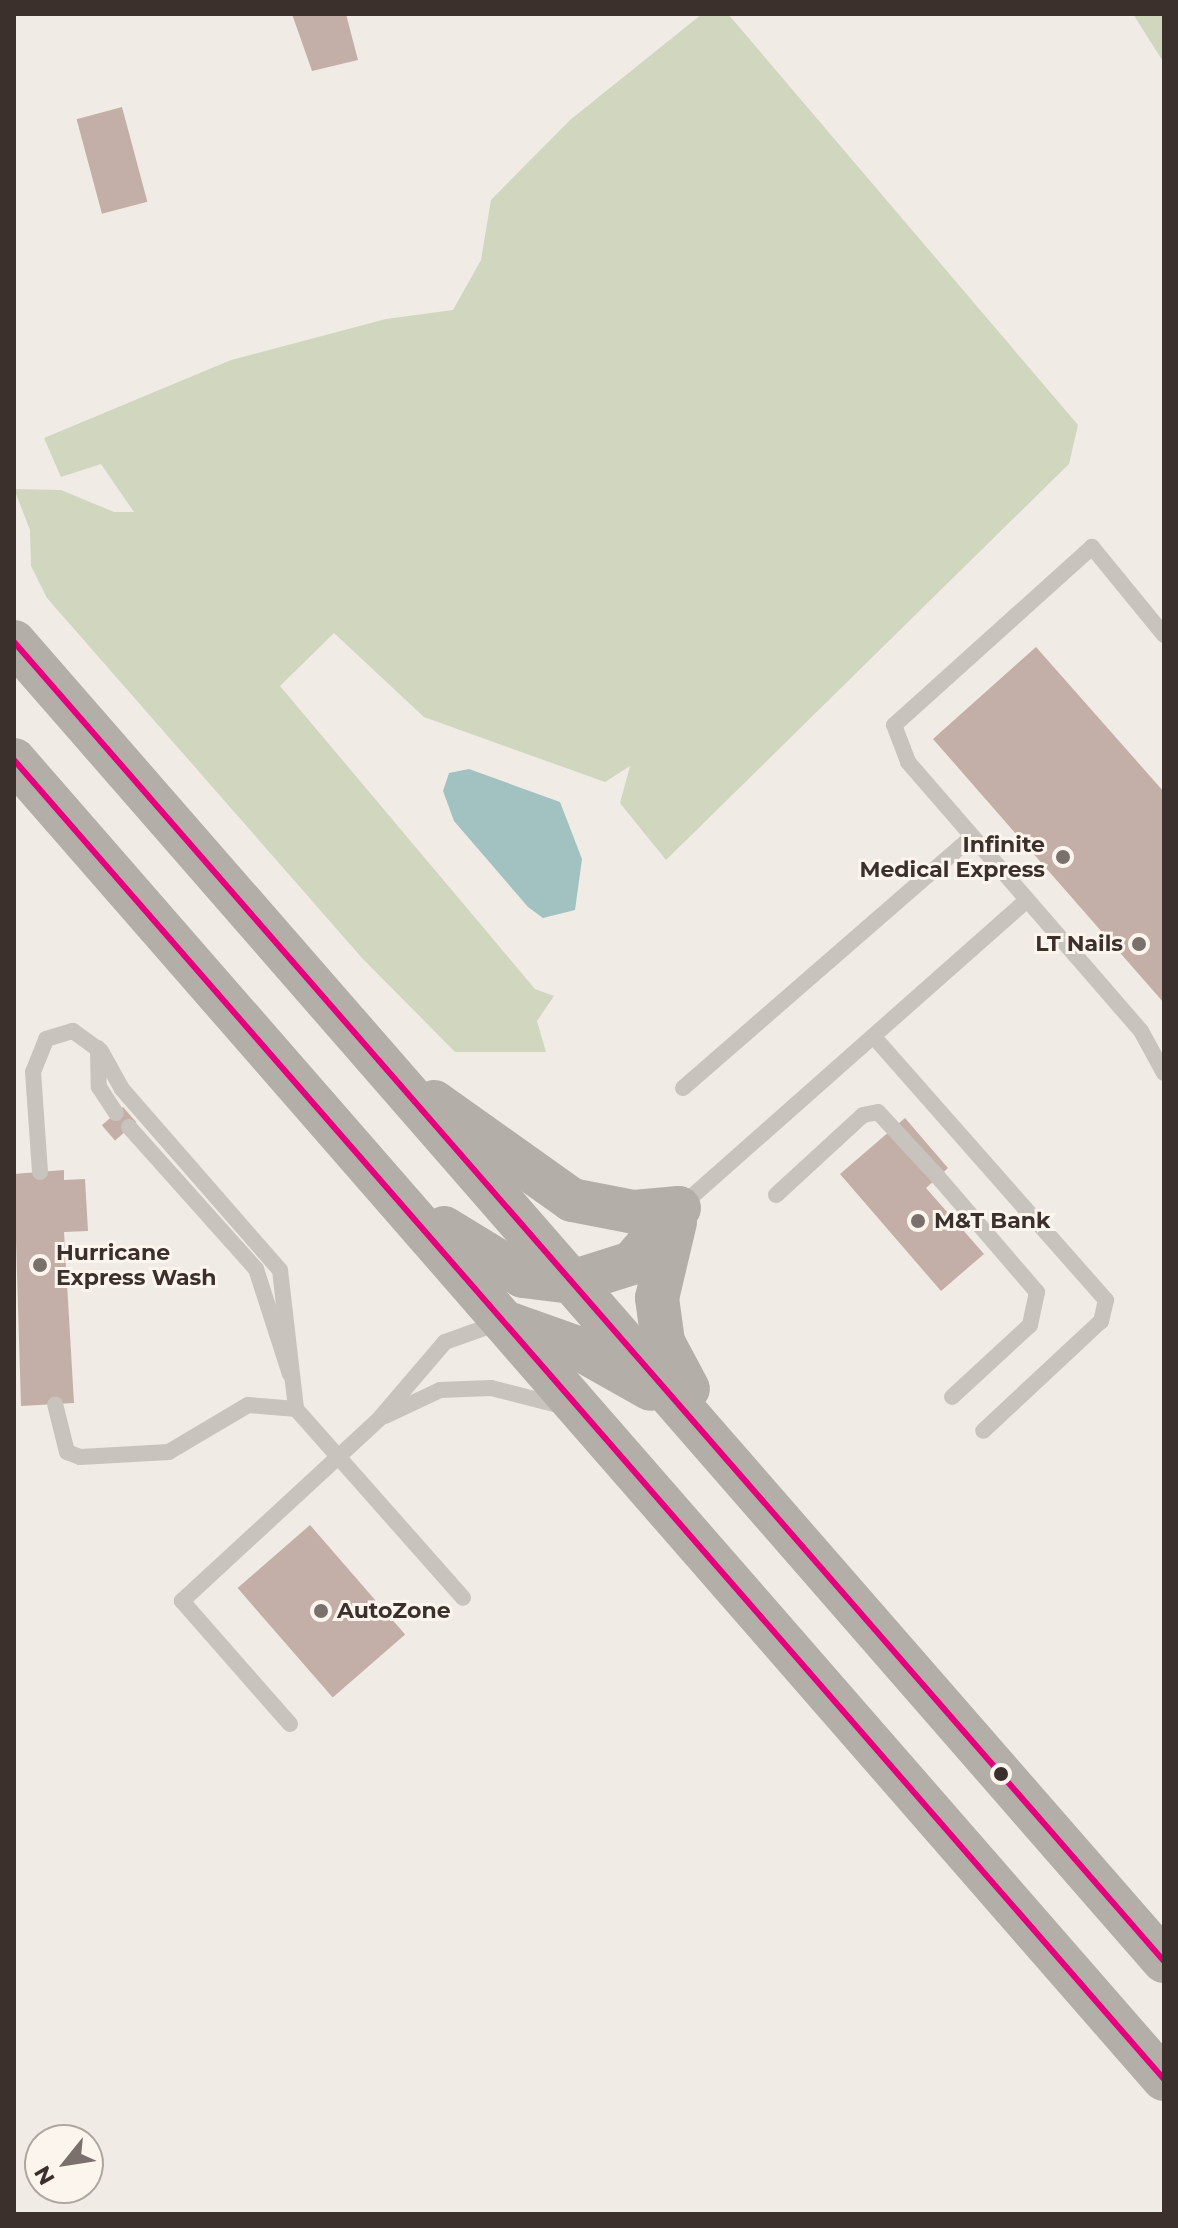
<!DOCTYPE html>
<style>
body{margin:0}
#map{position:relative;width:1178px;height:2228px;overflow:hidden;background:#f0ebe5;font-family:Montserrat,sans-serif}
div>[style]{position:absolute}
.green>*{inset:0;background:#d1d6bf}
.water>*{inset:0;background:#a1c2c1}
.building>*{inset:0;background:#c3afa7;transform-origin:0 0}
.service>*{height:16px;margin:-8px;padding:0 8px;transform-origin:8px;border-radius:8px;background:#c9c3be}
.trunk>*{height:44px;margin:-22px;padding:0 22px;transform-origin:22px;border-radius:22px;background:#b4aea8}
.bus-1>*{height:6px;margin:-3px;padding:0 3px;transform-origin:3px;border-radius:3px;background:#e5007d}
.dots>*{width:22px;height:22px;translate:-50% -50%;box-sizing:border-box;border:4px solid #fbf5ee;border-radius:50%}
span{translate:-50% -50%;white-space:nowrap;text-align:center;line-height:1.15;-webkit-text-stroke:6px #fbf5ee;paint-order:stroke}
.poi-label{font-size:22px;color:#3b302b;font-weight:700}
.right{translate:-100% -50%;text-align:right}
.left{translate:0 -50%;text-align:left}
.frame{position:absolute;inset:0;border:16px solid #3b302b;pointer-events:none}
.north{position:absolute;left:24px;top:2124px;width:80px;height:80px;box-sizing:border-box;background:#fbf5ee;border:2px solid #aea6a0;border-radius:50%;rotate:240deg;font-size:22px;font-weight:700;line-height:32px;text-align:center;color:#3b302b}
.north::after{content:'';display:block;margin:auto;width:28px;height:36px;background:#7a716c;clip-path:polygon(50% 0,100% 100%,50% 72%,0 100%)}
</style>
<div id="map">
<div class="green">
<div style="clip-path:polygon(702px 14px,728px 14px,1078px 425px,1069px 464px,666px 860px,620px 803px,630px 766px,605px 782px,424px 717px,334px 633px,280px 686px,535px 989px,554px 996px,537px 1021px,546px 1052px,455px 1052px,362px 958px,47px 598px,31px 566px,30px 530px,14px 489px,61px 490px,114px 512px,134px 512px,101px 464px,61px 477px,44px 438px,231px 360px,386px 319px,453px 310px,481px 260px,491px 200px,570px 120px)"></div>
<div style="clip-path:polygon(1133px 14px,1164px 14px,1164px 63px)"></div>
</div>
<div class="water">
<div style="clip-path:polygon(469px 769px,560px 802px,582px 859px,575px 910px,543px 918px,528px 907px,454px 821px,443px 791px,449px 773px)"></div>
</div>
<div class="building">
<div style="clip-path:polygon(292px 14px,346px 14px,358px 60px,312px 71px)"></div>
<div style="left:122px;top:107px;width:98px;height:47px;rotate:75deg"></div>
<div style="clip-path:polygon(1036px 647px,1164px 792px,1164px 1003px,933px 739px)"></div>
<div style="left:123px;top:1107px;width:20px;height:28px;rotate:49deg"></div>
<div style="clip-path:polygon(905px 1118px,948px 1168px,926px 1188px,984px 1254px,941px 1291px,840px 1174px)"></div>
<div style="clip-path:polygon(64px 1170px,64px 1180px,85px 1179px,88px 1231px,64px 1232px,74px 1403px,21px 1406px,14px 1174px)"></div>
<div style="left:310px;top:1525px;width:145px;height:96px;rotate:49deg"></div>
</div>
<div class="service">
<div style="left:1164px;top:635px;width:114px;rotate:-129.3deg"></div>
<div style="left:1092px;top:547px;width:266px;rotate:138deg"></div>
<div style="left:894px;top:725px;width:40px;rotate:69deg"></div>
<div style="left:908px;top:762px;width:356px;rotate:49.1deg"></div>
<div style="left:1141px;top:1031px;width:48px;rotate:61.3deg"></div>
<div style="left:874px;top:1037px;width:351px;rotate:48.6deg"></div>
<div style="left:1106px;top:1300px;width:22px;rotate:103deg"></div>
<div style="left:1101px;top:1321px;width:161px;rotate:137deg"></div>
<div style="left:98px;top:1048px;width:39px;rotate:89deg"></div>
<div style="left:99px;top:1087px;width:31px;rotate:57deg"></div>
<div style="left:683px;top:1088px;width:381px;rotate:-41deg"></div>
<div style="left:129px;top:1127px;width:191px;rotate:48.2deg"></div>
<div style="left:256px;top:1269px;width:110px;rotate:72.1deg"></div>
<div style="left:40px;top:1172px;width:100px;rotate:-94deg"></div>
<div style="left:33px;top:1072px;width:35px;rotate:-68deg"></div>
<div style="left:46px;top:1039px;width:28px;rotate:-17deg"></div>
<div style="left:73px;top:1031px;width:34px;rotate:36deg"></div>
<div style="left:101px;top:1051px;width:43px;rotate:61.1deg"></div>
<div style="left:122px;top:1089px;width:240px;rotate:48.9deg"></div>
<div style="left:280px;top:1270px;width:140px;rotate:83.4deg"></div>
<div style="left:296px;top:1409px;width:48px;rotate:-175.2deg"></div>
<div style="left:248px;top:1405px;width:92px;rotate:149.3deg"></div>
<div style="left:169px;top:1452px;width:89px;rotate:176.8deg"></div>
<div style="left:80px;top:1457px;width:14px;rotate:-159deg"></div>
<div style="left:67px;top:1452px;width:49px;rotate:-104deg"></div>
<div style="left:776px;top:1195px;width:118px;rotate:-42.6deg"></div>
<div style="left:863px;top:1115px;width:15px;rotate:-11deg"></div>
<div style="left:878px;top:1112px;width:88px;rotate:47.3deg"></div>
<div style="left:938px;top:1177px;width:152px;rotate:49.3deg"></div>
<div style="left:1037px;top:1292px;width:34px;rotate:102deg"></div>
<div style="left:1030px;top:1325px;width:106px;rotate:137.3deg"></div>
<div style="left:680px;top:1207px;width:463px;rotate:-41.5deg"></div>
<div style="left:296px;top:1409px;width:252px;rotate:48.5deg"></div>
<div style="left:385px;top:1416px;width:61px;rotate:-25.3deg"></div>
<div style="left:440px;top:1390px;width:51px;rotate:-2.2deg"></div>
<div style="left:491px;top:1388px;width:73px;rotate:14.2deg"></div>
<div style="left:290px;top:1724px;width:164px;rotate:-131.3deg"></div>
<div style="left:182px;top:1601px;width:270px;rotate:-42.7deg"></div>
<div style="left:380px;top:1418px;width:100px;rotate:-49.5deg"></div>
<div style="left:445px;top:1342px;width:59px;rotate:-19.7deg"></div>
</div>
<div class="trunk">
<div style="left:14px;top:642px;width:1750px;rotate:48.92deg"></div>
<div style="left:14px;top:760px;width:1750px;rotate:48.92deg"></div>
<div style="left:434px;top:1102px;width:169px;rotate:35.4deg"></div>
<div style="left:572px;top:1200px;width:63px;rotate:11deg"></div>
<div style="left:634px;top:1212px;width:45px;rotate:-5.1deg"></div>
<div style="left:675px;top:1222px;width:78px;rotate:103.3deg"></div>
<div style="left:657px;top:1298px;width:44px;rotate:82.2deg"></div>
<div style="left:663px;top:1342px;width:53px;rotate:62deg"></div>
<div style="left:444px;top:1228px;width:92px;rotate:31.3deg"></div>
<div style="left:523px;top:1276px;width:49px;rotate:7deg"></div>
<div style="left:572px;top:1282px;width:63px;rotate:-17.6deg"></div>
<div style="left:632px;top:1263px;width:72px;rotate:-49.5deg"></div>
<div style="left:507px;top:1323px;width:77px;rotate:19.6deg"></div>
<div style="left:580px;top:1349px;width:81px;rotate:29.4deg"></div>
</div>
<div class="bus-1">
<div style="left:14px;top:642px;width:1750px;rotate:48.92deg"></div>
<div style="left:14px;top:760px;width:1750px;rotate:48.92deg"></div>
</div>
<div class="dots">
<div style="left:1063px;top:857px;background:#7a716c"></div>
<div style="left:1139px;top:944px;background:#7a716c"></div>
<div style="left:918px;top:1221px;background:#7a716c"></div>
<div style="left:40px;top:1265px;background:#7a716c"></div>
<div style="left:321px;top:1611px;background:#7a716c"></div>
<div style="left:1001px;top:1774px;background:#3b302b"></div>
</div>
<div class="poi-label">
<span class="right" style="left:1045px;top:857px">Infinite<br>Medical Express</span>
<span class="right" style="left:1123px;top:944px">LT Nails</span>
<span class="left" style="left:934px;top:1221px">M&amp;T Bank</span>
<span class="left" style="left:56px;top:1265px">Hurricane<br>Express Wash</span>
<span class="left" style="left:337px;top:1611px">AutoZone</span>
</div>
<div class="frame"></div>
<div class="north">N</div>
</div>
